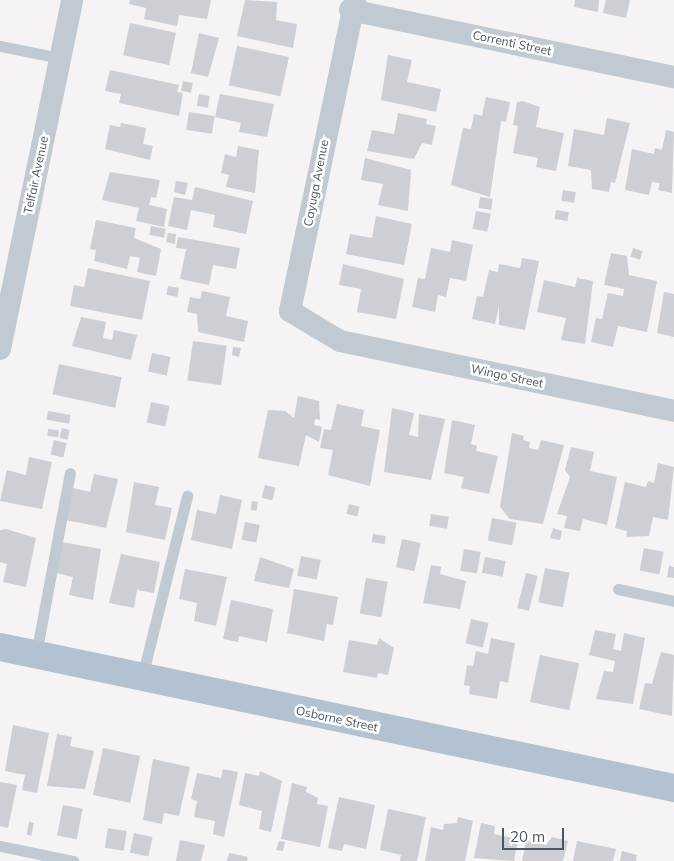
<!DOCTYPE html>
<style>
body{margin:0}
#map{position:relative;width:674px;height:861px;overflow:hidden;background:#f5f3f3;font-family:Mulish,sans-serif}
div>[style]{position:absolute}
.building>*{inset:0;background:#cdcfd5;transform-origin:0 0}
.lane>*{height:11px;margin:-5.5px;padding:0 5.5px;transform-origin:5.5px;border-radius:5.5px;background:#c1cad2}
.street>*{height:22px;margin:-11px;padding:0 11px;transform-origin:11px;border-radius:11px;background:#c1cad2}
.primary>*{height:28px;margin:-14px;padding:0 14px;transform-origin:14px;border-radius:14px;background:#b3c2d1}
span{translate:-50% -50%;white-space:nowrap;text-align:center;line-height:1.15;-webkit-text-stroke:5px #fff;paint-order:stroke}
.street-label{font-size:12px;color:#4a5661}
.scale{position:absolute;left:502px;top:828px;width:62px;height:22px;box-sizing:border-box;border:2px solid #4a5661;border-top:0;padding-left:6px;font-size:15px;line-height:18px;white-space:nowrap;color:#4a5661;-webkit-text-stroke:4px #fff;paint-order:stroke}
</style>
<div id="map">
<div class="building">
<div style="clip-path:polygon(130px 0,211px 0,207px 19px,179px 15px,177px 26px,144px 19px,146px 8px,129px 4px)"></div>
<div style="clip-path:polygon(245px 0,277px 2px,276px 20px,297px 24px,293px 48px,237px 36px)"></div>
<div style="clip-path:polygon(575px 0,599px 0,598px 12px,574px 7px)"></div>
<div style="clip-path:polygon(606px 0,630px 0,626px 18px,603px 13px)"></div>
<div style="left:130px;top:23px;width:47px;height:33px;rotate:12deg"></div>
<div style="clip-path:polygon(199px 33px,219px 38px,208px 77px,191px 73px)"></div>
<div style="left:237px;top:46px;width:53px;height:40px;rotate:12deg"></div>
<div style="clip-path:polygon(388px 55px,412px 60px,407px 82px,441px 89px,436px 112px,381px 100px)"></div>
<div style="clip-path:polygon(110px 70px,179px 85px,177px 92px,183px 93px,179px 116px,119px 103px,121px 94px,105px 91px)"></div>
<div style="left:183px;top:81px;width:10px;height:10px;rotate:11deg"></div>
<div style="left:199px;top:94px;width:11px;height:12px;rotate:10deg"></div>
<div style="clip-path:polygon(220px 94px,274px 104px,267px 137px,239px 132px,241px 123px,215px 117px)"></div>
<div style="clip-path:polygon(486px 97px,510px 102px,506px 122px,501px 121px,490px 197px,451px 185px,463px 128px,471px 129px,474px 114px,482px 116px)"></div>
<div style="clip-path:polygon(522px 101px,540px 107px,536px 127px,564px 133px,556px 171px,536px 167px,538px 158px,513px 153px,518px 126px,513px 125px,517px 102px)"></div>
<div style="left:189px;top:112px;width:26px;height:18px;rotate:9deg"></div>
<div style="clip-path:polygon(398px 113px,427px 119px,426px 124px,436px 126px,432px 145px,422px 143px,414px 159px,367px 151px,372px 130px,394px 134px)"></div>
<div style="clip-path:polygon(607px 118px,630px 123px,615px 183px,611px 182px,609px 192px,592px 189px,591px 170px,568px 166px,574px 129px,604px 135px)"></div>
<div style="clip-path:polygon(121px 123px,146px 128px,143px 144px,153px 146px,150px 160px,105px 149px,110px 125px,120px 127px)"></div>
<div style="clip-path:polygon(666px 130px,674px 132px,672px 193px,658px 190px,660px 183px,652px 182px,649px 195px,625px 190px,632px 149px,654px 154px,655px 148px,662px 150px)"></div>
<div style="clip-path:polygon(238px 146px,259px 150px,255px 193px,226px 187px,229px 175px,221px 173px,225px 154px,236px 157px)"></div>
<div style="clip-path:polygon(365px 158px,411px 170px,408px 211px,378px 205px,383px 184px,361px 180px)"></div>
<div style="clip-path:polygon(110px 172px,160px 180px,156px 198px,151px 197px,149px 205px,167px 209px,164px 227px,136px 221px,139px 208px,102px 200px)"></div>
<div style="clip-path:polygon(176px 181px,188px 183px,185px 195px,174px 192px)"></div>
<div style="clip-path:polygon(195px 187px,253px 201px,246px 234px,213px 227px,215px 215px,191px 210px,187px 230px,168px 226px,174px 197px,192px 200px)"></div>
<div style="left:563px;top:190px;width:13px;height:11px;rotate:9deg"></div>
<div style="left:480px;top:197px;width:13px;height:11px;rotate:9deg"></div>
<div style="left:556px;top:210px;width:13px;height:9px;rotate:9deg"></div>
<div style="left:476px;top:211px;width:15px;height:18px;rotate:11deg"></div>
<div style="clip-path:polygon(376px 216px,412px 224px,404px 265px,346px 254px,350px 234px,372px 238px)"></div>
<div style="clip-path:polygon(96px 220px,136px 228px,134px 238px,161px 249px,156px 276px,137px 272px,140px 258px,130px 256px,127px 269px,94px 261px,96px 250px,90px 249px)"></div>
<div style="left:151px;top:226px;width:15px;height:9px;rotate:11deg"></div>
<div style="clip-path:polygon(168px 233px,176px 234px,175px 244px,166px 242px)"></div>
<div style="clip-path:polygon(178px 237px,240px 248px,236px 269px,213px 265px,209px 285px,180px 279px,186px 249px,176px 248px)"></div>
<div style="clip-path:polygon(452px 240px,473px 245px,466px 281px,450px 278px,446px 297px,438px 295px,435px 312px,412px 307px,418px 278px,425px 279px,431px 248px,450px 252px)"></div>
<div style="left:633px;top:248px;width:10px;height:9px;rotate:17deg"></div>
<div style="clip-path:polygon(611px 253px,627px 256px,629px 275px,657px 281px,647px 332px,618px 326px,613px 347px,591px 342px,596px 318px,602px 319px,608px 293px,623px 296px,624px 289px,604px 285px)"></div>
<div style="clip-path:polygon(522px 258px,539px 261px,525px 330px,499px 325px,499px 306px,495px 324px,472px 319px,477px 296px,483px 297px,489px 270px,498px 272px,499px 264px,520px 268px)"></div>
<div style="clip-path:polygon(343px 264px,404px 279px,396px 319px,357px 312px,361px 289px,339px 285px)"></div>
<div style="clip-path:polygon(88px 268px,150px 281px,142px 320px,70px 306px,74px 285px,84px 287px)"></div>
<div style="clip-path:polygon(577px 278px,593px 281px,585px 344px,561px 340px,566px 318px,537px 312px,544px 280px,575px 287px)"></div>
<div style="left:168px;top:286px;width:11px;height:9px;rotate:10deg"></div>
<div style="clip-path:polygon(202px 291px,230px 297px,226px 316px,248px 321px,244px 342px,198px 332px,197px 314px,187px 312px,190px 297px,200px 299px)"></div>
<div style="clip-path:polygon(664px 292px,674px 294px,674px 337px,657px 333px)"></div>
<div style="clip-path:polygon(81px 317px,106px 322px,103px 338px,112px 340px,114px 330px,137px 335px,131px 360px,72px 346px)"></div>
<div style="left:193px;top:341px;width:34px;height:40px;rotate:8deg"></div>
<div style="clip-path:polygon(233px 347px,241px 348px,239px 357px,232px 355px)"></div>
<div style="left:152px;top:353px;width:19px;height:19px;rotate:12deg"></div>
<div style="left:59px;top:364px;width:64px;height:31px;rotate:12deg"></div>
<div style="clip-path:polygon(298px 396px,319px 401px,320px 420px,315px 419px,314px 425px,322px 427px,319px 442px,306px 435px,299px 466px,258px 458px,268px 410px,285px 411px,294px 418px)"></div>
<div style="left:151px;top:402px;width:19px;height:21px;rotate:12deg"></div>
<div style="clip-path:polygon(337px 404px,364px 410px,361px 426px,380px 430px,370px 486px,328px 475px,333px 450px,320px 448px,324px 429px,331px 430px)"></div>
<div style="clip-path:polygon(392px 408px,414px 413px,409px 435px,418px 437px,419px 414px,445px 419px,431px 480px,384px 472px)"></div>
<div style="left:48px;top:411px;width:23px;height:9px;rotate:10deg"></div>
<div style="clip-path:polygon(452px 420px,475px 425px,471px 444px,477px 446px,476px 451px,498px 456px,489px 494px,461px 488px,464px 477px,444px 473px)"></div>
<div style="left:62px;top:428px;width:8px;height:10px;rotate:14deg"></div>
<div style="left:48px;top:429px;width:11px;height:7px;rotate:5deg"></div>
<div style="clip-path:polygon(512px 433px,524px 436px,523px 440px,530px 442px,529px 448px,538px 450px,541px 440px,564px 445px,543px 524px,510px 519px,500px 507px)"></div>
<div style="left:54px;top:440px;width:13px;height:15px;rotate:13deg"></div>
<div style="clip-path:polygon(571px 447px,594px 452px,590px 471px,617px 477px,607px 525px,583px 519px,580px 531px,564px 528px,567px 516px,557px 514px,570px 477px,565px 470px)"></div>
<div style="clip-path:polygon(29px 457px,52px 462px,42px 509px,0 501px,7px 470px,26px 475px)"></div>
<div style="clip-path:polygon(658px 463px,674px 467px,668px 520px,653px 517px,649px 536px,626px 537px,627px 531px,615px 528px,625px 482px,646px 487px,648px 481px,654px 483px)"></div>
<div style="clip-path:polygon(94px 474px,118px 479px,106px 528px,66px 520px,73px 488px,90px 492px)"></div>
<div style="clip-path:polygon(134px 482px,159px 487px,155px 505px,172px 508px,165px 540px,126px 532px)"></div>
<div style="left:265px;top:485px;width:11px;height:13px;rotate:15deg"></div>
<div style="clip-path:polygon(220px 495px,242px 500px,232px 549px,191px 540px,197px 510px,216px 514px)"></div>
<div style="left:252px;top:501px;width:6px;height:9px;rotate:9deg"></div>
<div style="left:349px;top:504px;width:11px;height:10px;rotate:15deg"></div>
<div style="left:431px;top:514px;width:18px;height:12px;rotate:9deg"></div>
<div style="left:492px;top:518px;width:25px;height:23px;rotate:11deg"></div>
<div style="left:245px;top:522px;width:15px;height:18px;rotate:11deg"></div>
<div style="clip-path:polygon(553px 528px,562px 531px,560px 540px,550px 538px)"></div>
<div style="clip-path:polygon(6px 529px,36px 538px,26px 587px,3px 582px,7px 564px,0 562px,0 530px)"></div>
<div style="left:373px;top:534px;width:13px;height:8px;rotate:9deg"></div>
<div style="left:402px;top:539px;width:19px;height:29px;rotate:12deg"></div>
<div style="clip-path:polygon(62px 542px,101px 549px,93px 600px,69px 595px,73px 577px,56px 573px)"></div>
<div style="left:644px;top:548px;width:20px;height:23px;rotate:11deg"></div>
<div style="left:464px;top:549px;width:17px;height:22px;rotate:10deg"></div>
<div style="clip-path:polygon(121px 554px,160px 562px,154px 593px,137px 590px,134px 608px,109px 603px)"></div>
<div style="left:301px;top:556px;width:20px;height:20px;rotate:11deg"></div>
<div style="clip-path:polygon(260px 557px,294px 569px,289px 588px,254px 581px)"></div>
<div style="left:485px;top:557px;width:21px;height:16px;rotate:11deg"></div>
<div style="clip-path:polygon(431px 565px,441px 567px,440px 574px,466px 581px,460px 609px,423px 603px)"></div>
<div style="clip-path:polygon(669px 566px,674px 567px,674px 578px,667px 577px)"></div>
<div style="left:545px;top:568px;width:25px;height:35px;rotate:11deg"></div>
<div style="clip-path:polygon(185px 569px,227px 577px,216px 626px,194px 621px,197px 603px,179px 599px)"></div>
<div style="left:526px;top:573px;width:12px;height:36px;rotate:14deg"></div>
<div style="left:366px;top:578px;width:22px;height:36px;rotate:10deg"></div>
<div style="clip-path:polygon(294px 589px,338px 597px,333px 625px,327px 624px,324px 641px,287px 633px)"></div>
<div style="clip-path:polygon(231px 600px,273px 609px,267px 642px,239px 636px,238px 642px,223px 639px)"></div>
<div style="left:471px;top:619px;width:18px;height:25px;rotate:13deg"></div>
<div style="clip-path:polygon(595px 630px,616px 634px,613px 649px,621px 651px,624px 633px,645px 638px,633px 704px,596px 699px,604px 671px,613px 672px,615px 661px,589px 655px)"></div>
<div style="clip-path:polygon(379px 638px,394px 648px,388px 675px,378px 673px,377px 678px,343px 672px,349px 640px,377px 645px)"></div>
<div style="clip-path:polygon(491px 638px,515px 643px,508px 683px,500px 681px,497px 699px,469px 694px,470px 686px,464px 685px,467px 665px,473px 666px,476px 651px,488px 654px)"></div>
<div style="clip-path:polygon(661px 652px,674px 655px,672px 716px,639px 709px,645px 683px,652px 684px)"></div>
<div style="left:540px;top:655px;width:40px;height:48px;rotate:12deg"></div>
<div style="clip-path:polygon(13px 725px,49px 733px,37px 793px,22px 790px,25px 775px,5px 771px)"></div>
<div style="clip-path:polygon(57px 734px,72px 737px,70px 746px,94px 751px,85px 789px,47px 786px)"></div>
<div style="left:103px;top:748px;width:38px;height:48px;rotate:12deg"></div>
<div style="clip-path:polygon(153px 759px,190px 767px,179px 816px,164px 813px,162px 824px,143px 820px)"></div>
<div style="clip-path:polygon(223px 769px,238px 772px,224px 837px,213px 834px,215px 821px,194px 817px,197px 801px,191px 799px,197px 773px,221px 778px)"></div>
<div style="clip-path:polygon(260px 771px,282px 781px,271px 832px,259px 829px,262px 811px,239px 805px,245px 773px,259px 776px)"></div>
<div style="clip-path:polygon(0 782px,17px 785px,8px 828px,0 826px)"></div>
<div style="clip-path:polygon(292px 783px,307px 787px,306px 792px,318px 798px,317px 804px,328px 806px,320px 847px,281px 839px)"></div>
<div style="clip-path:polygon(339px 797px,375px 805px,366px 849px,344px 844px,342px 851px,328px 848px)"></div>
<div style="left:63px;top:805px;width:20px;height:31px;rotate:11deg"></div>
<div style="clip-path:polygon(388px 809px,426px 817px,417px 861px,400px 861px,401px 855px,380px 850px)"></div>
<div style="clip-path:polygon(458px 817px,473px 821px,465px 861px,425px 861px,431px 827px,443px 830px,444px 824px,457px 823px)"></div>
<div style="left:29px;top:822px;width:5px;height:13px;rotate:11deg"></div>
<div style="clip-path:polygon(481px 823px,495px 826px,494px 834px,518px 839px,514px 861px,474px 858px)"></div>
<div style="left:108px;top:828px;width:19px;height:20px;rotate:9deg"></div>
<div style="left:134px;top:833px;width:19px;height:20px;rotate:12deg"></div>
<div style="clip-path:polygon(552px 837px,568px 841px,563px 861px,522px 861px,526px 841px,546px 845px)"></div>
<div style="clip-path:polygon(180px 840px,205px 845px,201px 861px,176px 861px)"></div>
<div style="clip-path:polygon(279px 841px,285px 842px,283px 851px,276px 850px)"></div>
<div style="clip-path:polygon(577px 841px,616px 849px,613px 861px,573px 861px)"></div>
<div style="clip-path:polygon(622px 851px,637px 855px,636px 861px,620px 861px)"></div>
<div style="clip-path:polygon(229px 853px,248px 857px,247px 861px,227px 861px)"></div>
</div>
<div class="lane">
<div style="left:0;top:46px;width:61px;rotate:11.3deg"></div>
<div style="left:618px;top:589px;width:57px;rotate:12.1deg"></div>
<div style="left:36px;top:654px;width:184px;rotate:-79.4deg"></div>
<div style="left:142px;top:677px;width:187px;rotate:-76deg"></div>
<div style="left:0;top:846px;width:75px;rotate:11.6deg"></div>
</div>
<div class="street">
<div style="left:355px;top:0;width:318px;rotate:101.8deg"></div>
<div style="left:290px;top:311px;width:58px;rotate:31deg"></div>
<div style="left:340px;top:341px;width:341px;rotate:11.8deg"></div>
<div style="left:350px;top:10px;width:331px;rotate:11.7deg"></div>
<div style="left:0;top:349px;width:356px;rotate:-78.3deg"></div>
</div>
<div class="primary">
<div style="left:0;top:647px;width:689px;rotate:11.82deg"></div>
</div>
<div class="street-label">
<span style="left:512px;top:43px;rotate:12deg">Correnti Street</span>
<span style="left:36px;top:175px;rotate:-78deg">Telfair Avenue</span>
<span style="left:316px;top:183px;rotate:-79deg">Cayuga Avenue</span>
<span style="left:507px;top:376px;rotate:12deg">Wingo Street</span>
<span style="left:337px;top:719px;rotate:12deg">Osborne Street</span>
</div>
<div class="scale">20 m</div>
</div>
